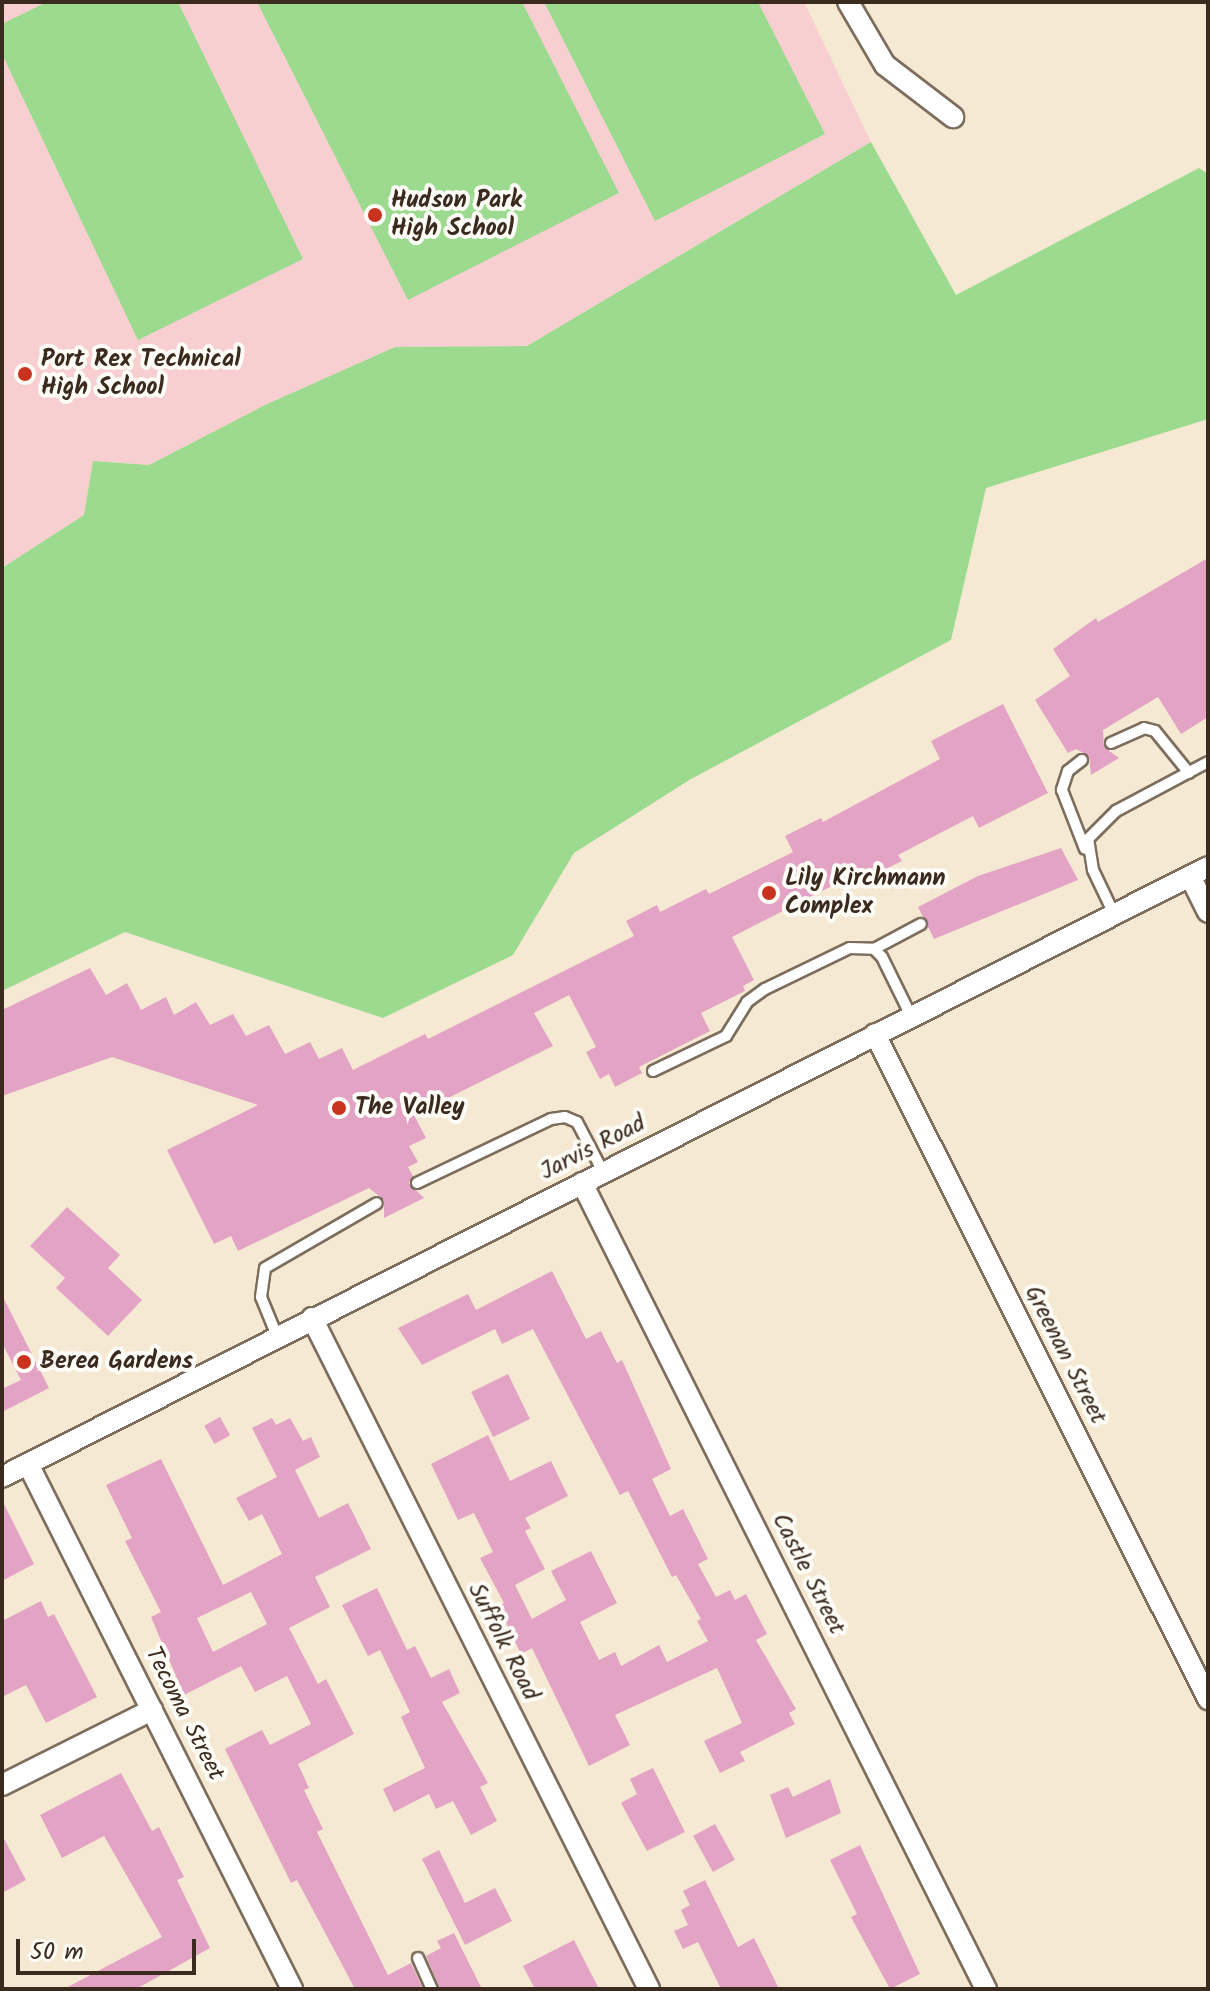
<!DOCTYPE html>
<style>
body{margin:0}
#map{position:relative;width:1210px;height:1991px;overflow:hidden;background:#f5e9d3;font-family:Kalam,sans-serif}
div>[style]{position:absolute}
.built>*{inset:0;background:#f7cfd0}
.green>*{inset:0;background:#9cda8f}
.building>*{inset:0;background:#e3a3c5;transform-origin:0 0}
.roads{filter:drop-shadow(2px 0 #7c6d5d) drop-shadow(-2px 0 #7c6d5d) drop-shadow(0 2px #7c6d5d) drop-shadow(0 -2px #7c6d5d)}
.lane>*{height:10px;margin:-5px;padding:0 5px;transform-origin:5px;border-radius:5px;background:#fff}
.street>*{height:20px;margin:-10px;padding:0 10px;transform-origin:10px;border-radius:10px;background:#fff}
.dots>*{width:22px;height:22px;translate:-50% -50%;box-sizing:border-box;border:4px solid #fdfcf7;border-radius:50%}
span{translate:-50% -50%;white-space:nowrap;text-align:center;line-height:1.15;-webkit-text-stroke:8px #fdfcf7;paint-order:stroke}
.poi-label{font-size:24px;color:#3b2a1e;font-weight:700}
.left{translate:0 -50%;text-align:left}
.street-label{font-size:24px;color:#3b2a1e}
.frame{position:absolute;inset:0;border:4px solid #3b2a1e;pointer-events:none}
.scale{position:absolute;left:16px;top:1939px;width:180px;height:36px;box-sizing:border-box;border:4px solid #3b2a1e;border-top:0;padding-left:10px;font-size:24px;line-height:28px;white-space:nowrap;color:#3b2a1e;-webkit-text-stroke:6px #fdfcf7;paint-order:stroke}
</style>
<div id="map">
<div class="built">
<div style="clip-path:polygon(2px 2px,804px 2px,871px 142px,527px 346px,395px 347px,265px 405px,149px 465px,93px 461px,84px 515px,2px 568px)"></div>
</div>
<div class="green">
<div style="clip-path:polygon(47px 2px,178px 2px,303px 259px,138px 340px,2px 54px,2px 24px)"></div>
<div style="clip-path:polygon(257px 2px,522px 2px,619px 193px,408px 300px)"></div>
<div style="clip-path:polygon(544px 2px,758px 2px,825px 134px,655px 221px)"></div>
<div style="clip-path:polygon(871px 142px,956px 295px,1199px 168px,1208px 174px,1208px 419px,986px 488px,951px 640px,691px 779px,574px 853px,513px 955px,383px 1018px,125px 932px,2px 991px,2px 568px,84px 515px,93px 461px,149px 465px,265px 405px,395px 347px,527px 346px)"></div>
</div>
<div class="building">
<div style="clip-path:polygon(1208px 558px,1208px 717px,1181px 734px,1158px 697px,1103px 730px,1104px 747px,1119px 758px,1091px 775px,1089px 756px,1076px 749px,1068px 753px,1035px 700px,1070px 676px,1053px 649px,1096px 618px,1098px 622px)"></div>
<div style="clip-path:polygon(1003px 704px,1048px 793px,979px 828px,973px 816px,898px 855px,902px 861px,863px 880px,859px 872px,732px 937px,754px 980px,743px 986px,745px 991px,701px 1013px,710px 1031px,639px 1067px,642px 1073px,615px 1087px,609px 1074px,600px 1079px,586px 1052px,596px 1047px,569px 995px,534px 1013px,553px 1046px,414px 1115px,426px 1138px,409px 1146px,418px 1162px,408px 1167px,413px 1176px,409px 1183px,424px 1198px,384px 1218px,384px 1200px,369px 1188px,238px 1251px,231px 1236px,214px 1244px,167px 1150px,258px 1105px,112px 1057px,2px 1096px,2px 1010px,90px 968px,106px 995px,127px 983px,141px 1010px,166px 997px,174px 1015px,196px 1002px,210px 1025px,233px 1014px,246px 1036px,269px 1025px,285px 1054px,310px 1042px,319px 1059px,342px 1048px,353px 1070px,425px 1034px,428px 1039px,634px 936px,626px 921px,657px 905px,660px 912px,706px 889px,709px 894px,793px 852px,785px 836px,821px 818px,823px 822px,940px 759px,931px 741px)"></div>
<div style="clip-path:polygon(1061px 848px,1078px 880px,934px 939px,918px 907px,978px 876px)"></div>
<div style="clip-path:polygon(67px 1207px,120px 1255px,108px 1268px,142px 1300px,108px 1336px,56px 1288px,65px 1278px,30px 1246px)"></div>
<div style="clip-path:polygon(552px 1271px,586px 1339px,601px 1331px,617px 1363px,622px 1360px,671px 1469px,652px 1479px,670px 1516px,683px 1509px,708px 1559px,698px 1564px,716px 1597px,730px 1590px,735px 1600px,746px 1594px,767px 1634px,756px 1640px,796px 1709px,789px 1713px,795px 1724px,740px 1752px,745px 1761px,720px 1773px,704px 1741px,742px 1723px,717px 1668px,615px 1715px,630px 1745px,589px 1766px,532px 1648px,521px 1654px,498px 1606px,504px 1603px,480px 1558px,493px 1552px,474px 1513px,458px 1520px,431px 1464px,488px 1435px,510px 1481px,551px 1461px,568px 1496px,525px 1518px,531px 1528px,525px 1531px,545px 1569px,515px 1585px,532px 1619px,566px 1600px,551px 1571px,591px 1551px,617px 1603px,580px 1622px,599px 1660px,615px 1652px,621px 1666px,659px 1645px,667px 1662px,708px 1641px,697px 1621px,701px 1619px,676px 1575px,672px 1577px,628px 1491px,620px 1495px,533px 1329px,502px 1344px,495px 1329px,422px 1365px,398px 1328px,468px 1294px,476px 1310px)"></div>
<div style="clip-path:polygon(2px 1295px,49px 1388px,2px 1412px,2px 1389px,21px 1380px,2px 1343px)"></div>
<div style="left:508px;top:1374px;width:50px;height:41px;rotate:64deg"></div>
<div style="left:220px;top:1417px;width:21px;height:18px;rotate:61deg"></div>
<div style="clip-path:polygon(evenodd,272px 1418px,276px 1425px,290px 1418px,303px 1441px,311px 1437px,320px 1457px,295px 1470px,319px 1518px,348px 1503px,371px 1549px,315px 1577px,330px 1607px,289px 1628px,318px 1684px,326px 1679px,354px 1734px,298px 1764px,309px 1788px,304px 1790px,323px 1829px,317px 1832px,388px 1975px,411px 1963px,423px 1989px,355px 1989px,297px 1880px,291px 1883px,225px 1749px,262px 1730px,270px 1745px,311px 1724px,287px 1676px,255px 1692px,241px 1666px,184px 1695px,151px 1617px,161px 1612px,125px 1541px,132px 1538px,106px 1485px,161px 1459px,223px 1585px,282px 1554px,262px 1514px,249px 1521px,236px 1498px,277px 1477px,252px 1428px,272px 1418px,251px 1592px,267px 1624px,213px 1652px,197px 1618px,251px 1592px)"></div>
<div style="clip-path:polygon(2px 1500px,34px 1564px,2px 1581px)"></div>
<div style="clip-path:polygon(377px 1588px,407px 1650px,415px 1646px,431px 1678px,449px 1669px,460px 1693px,442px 1702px,488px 1783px,480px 1787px,497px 1821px,471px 1835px,453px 1801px,436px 1809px,429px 1794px,394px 1812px,383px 1789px,425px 1768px,401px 1717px,410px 1712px,380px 1650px,368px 1656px,342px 1605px)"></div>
<div style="clip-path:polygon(41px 1601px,48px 1617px,54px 1614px,97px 1697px,46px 1723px,26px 1685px,2px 1697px,2px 1621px)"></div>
<div style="clip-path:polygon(653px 1768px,685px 1832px,647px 1851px,621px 1803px,637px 1794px,630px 1779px)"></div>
<div style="clip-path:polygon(121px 1773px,152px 1831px,159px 1827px,184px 1877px,177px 1880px,210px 1948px,136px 1989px,64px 1989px,162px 1937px,104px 1836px,62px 1858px,40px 1815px)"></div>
<div style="clip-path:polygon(830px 1779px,841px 1813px,786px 1838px,770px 1795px,788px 1787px,793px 1797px)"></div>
<div style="left:715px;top:1824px;width:41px;height:25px;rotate:61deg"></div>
<div style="clip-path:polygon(2px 1835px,26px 1880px,2px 1893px)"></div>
<div style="clip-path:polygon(860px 1845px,920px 1974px,890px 1989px,851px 1917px,857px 1914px,830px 1860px)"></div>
<div style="clip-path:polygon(439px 1850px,465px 1903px,495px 1888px,512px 1921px,465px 1945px,422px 1859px)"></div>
<div style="clip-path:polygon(705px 1880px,738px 1947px,754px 1938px,779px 1989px,721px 1989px,698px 1942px,683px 1949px,674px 1931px,688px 1925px,681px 1910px,690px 1905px,683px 1891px)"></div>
<div style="clip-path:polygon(454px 1933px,482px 1989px,440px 1989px,426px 1956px,441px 1948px,437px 1941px)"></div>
<div style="clip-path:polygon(574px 1940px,599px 1989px,535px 1989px,523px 1966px)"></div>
</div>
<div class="roads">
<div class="lane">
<div style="left:1111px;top:743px;width:36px;rotate:-24deg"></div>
<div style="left:1144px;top:728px;width:11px;rotate:15deg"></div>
<div style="left:1155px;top:731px;width:54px;rotate:51deg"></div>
<div style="left:1082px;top:760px;width:18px;rotate:142deg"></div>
<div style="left:1068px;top:771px;width:20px;rotate:108deg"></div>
<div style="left:1062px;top:790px;width:63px;rotate:68.7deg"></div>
<div style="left:1114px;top:914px;width:49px;rotate:-115.5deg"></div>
<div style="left:1093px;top:870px;width:31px;rotate:-99deg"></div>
<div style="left:1088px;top:839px;width:40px;rotate:-45deg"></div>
<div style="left:1116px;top:811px;width:104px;rotate:-28deg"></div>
<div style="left:874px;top:949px;width:53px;rotate:-28deg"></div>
<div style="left:653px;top:1071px;width:81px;rotate:-25.6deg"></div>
<div style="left:726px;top:1036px;width:40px;rotate:-58deg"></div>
<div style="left:747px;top:1002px;width:22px;rotate:-36deg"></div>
<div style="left:765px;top:989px;width:94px;rotate:-25.8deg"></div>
<div style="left:850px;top:948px;width:24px;rotate:2deg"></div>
<div style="left:874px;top:949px;width:11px;rotate:45deg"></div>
<div style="left:882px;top:957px;width:66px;rotate:63.8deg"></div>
<div style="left:417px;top:1183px;width:148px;rotate:-25.5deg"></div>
<div style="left:551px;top:1119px;width:14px;rotate:-8deg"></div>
<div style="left:565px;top:1117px;width:13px;rotate:23deg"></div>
<div style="left:577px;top:1122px;width:56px;rotate:62.5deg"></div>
<div style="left:277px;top:1336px;width:42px;rotate:-112.3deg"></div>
<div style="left:261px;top:1297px;width:29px;rotate:-82deg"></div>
<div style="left:265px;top:1268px;width:129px;rotate:-30.1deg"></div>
<div style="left:418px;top:1958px;width:34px;rotate:66deg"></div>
</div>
<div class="street">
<div style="left:848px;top:2px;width:73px;rotate:59.6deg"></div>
<div style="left:885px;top:65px;width:86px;rotate:37.4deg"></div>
<div style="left:1190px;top:876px;width:40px;rotate:63.4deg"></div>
<div style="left:875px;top:1034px;width:744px;rotate:63.4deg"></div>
<div style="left:582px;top:1183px;width:902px;rotate:63.38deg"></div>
<div style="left:312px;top:1318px;width:751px;rotate:63.33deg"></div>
<div style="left:28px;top:1464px;width:588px;rotate:63.3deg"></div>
<div style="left:2px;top:1477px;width:1351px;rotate:-26.83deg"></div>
<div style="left:2px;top:1785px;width:168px;rotate:-26.6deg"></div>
</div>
</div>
<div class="dots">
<div style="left:375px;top:215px;background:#c8321e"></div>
<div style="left:25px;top:374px;background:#c8321e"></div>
<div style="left:769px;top:893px;background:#c8321e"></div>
<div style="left:339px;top:1108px;background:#c8321e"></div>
<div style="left:24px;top:1362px;background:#c8321e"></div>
</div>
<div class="poi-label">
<span class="left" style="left:391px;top:215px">Hudson Park<br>High School</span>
<span class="left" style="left:41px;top:374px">Port Rex Technical<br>High School</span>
<span class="left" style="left:785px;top:893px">Lily Kirchmann<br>Complex</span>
<span class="left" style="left:355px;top:1108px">The Valley</span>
<span class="left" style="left:40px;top:1362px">Berea Gardens</span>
</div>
<div class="street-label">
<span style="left:593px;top:1148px;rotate:-27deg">Jarvis Road</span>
<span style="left:1065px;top:1355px;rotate:63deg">Greenan Street</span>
<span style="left:808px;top:1574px;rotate:63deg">Castle Street</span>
<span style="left:503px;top:1642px;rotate:63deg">Suffolk Road</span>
<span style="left:184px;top:1714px;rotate:63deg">Tecoma Street</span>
</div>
<div class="frame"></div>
<div class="scale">50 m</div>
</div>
